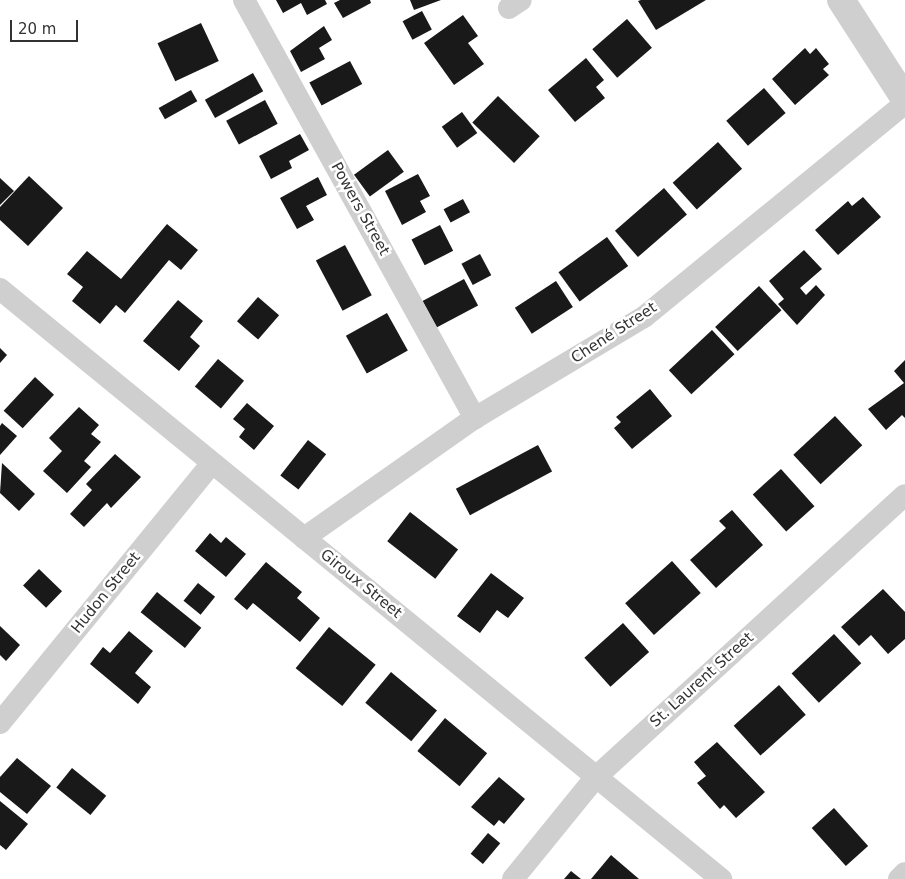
<!DOCTYPE html>
<meta charset="utf-8">
<style>
body{margin:0}
#map{position:relative;width:905px;height:879px;overflow:hidden;background:#fff;font-family:"DejaVu Sans",sans-serif}
div>[style]{position:absolute}
.building>*{inset:0;background:#191919;transform-origin:0 0}
.minor>*{height:22px;margin:-11px;padding:0 11px;transform-origin:11px;border-radius:11px;background:#cfcfcf}
.tertiary>*{height:28px;margin:-14px;padding:0 14px;transform-origin:14px;border-radius:14px;background:#cfcfcf}
span{translate:-50% -50%;white-space:nowrap;text-align:center;line-height:1.15;-webkit-text-stroke:5px #fff;paint-order:stroke}
.street-label{font-size:15px;color:#323232}
.scale{position:absolute;left:10px;top:20px;width:68px;height:22px;box-sizing:border-box;border:2px solid #323232;border-top:0;padding-left:6px;font-size:15px;line-height:18px;white-space:nowrap;color:#323232;-webkit-text-stroke:4px #fff;paint-order:stroke}
</style>
<div id="map">
<div class="building">
<div style="clip-path:polygon(276px 0,325px 0,327px 4px,307px 15px,301px 3px,283px 13px)"></div>
<div style="clip-path:polygon(340px 0,370px 0,371px 3px,343px 18px,334px 3px)"></div>
<div style="clip-path:polygon(410px 0,441px 0,414px 10px)"></div>
<div style="clip-path:polygon(706px 0,656px 30px,638px 1px,641px 0)"></div>
<div style="left:422px;top:11px;width:21px;height:22px;rotate:62deg"></div>
<div style="clip-path:polygon(463px 15px,478px 36px,468px 43px,484px 64px,454px 85px,424px 43px)"></div>
<div style="left:627px;top:19px;width:38px;height:46px;rotate:49deg"></div>
<div style="left:201px;top:23px;width:42px;height:48px;rotate:65deg"></div>
<div style="clip-path:polygon(324px 26px,332px 40px,319px 48px,325px 59px,301px 72px,290px 51px)"></div>
<div style="clip-path:polygon(805px 48px,810px 54px,816px 48px,829px 64px,823px 69px,829px 75px,795px 105px,772px 79px)"></div>
<div style="clip-path:polygon(586px 58px,604px 80px,596px 87px,605px 98px,575px 122px,548px 90px)"></div>
<div style="left:350px;top:61px;width:26px;height:46px;rotate:62deg"></div>
<div style="left:253px;top:73px;width:21px;height:55px;rotate:61deg"></div>
<div style="left:764px;top:88px;width:33px;height:50px;rotate:49deg"></div>
<div style="left:191px;top:90px;width:13px;height:37px;rotate:61deg"></div>
<div style="left:498px;top:96px;width:58px;height:37px;rotate:44deg"></div>
<div style="left:265px;top:100px;width:27px;height:44px;rotate:62deg"></div>
<div style="left:462px;top:112px;width:26px;height:25px;rotate:54deg"></div>
<div style="clip-path:polygon(300px 134px,309px 150px,289px 161px,292px 168px,271px 179px,259px 156px)"></div>
<div style="left:718px;top:142px;width:36px;height:61px;rotate:48deg"></div>
<div style="left:388px;top:150px;width:27px;height:42px;rotate:54deg"></div>
<div style="clip-path:polygon(418px 174px,430px 196px,420px 201px,426px 212px,402px 225px,385px 191px)"></div>
<div style="clip-path:polygon(29px 176px,63px 208px,28px 246px,0 220px,0 207px)"></div>
<div style="clip-path:polygon(318px 177px,327px 195px,306px 206px,314px 220px,297px 229px,280px 198px)"></div>
<div style="clip-path:polygon(0 178px,14px 191px,0 205px)"></div>
<div style="left:664px;top:188px;width:35px;height:65px;rotate:49deg"></div>
<div style="clip-path:polygon(863px 197px,881px 217px,838px 255px,815px 230px,848px 201px,852px 206px)"></div>
<div style="left:463px;top:199px;width:15px;height:22px;rotate:62deg"></div>
<div style="clip-path:polygon(167px 224px,198px 250px,181px 270px,169px 260px,125px 313px,116px 305px,100px 324px,72px 301px,83px 287px,67px 274px,87px 251px,121px 279px)"></div>
<div style="left:440px;top:225px;width:29px;height:32px;rotate:63deg"></div>
<div style="left:607px;top:237px;width:36px;height:60px;rotate:54deg"></div>
<div style="left:345px;top:245px;width:57px;height:33px;rotate:62deg"></div>
<div style="clip-path:polygon(804px 250px,822px 269px,800px 288px,806px 295px,816px 285px,825px 295px,797px 325px,778px 304px,784px 299px,769px 281px)"></div>
<div style="left:480px;top:254px;width:24px;height:21px;rotate:62deg"></div>
<div style="left:464px;top:279px;width:30px;height:47px;rotate:62deg"></div>
<div style="left:556px;top:281px;width:31px;height:49px;rotate:57deg"></div>
<div style="left:759px;top:286px;width:33px;height:60px;rotate:47deg"></div>
<div style="left:258px;top:297px;width:28px;height:32px;rotate:41deg"></div>
<div style="clip-path:polygon(178px 300px,203px 321px,190px 337px,200px 346px,179px 371px,143px 341px)"></div>
<div style="left:387px;top:313px;width:43px;height:47px;rotate:61deg"></div>
<div style="left:712px;top:330px;width:33px;height:59px;rotate:47deg"></div>
<div style="clip-path:polygon(0 348px,7px 355px,0 363px)"></div>
<div style="left:218px;top:359px;width:34px;height:36px;rotate:40deg"></div>
<div style="clip-path:polygon(905px 360px,905px 418px,902px 415px,886px 430px,868px 409px,904px 383px,894px 371px)"></div>
<div style="left:35px;top:377px;width:26px;height:46px;rotate:43deg"></div>
<div style="clip-path:polygon(650px 389px,672px 416px,632px 449px,614px 428px,621px 422px,616px 417px)"></div>
<div style="clip-path:polygon(247px 403px,274px 426px,254px 450px,239px 437px,245px 429px,233px 419px)"></div>
<div style="clip-path:polygon(79px 407px,99px 425px,91px 434px,101px 442px,84px 461px,91px 467px,67px 493px,43px 471px,62px 451px,49px 438px)"></div>
<div style="left:835px;top:416px;width:40px;height:57px;rotate:47deg"></div>
<div style="clip-path:polygon(2px 423px,17px 436px,0 455px,0 426px)"></div>
<div style="left:308px;top:440px;width:23px;height:45px;rotate:38deg"></div>
<div style="left:538px;top:445px;width:30px;height:93px;rotate:62deg"></div>
<div style="clip-path:polygon(115px 454px,141px 477px,111px 508px,107px 503px,84px 527px,70px 514px,92px 490px,86px 484px)"></div>
<div style="clip-path:polygon(2px 463px,35px 494px,19px 511px,0 493px)"></div>
<div style="left:781px;top:469px;width:50px;height:38px;rotate:48deg"></div>
<div style="clip-path:polygon(732px 510px,763px 545px,716px 588px,690px 560px,726px 528px,719px 521px)"></div>
<div style="left:410px;top:512px;width:61px;height:37px;rotate:38deg"></div>
<div style="clip-path:polygon(210px 533px,221px 543px,226px 537px,246px 554px,226px 577px,195px 551px)"></div>
<div style="left:672px;top:561px;width:43px;height:63px;rotate:48deg"></div>
<div style="clip-path:polygon(266px 562px,302px 592px,297px 598px,320px 618px,300px 642px,253px 603px,247px 610px,234px 599px)"></div>
<div style="left:39px;top:569px;width:32px;height:23px;rotate:44deg"></div>
<div style="clip-path:polygon(491px 573px,524px 598px,508px 618px,497px 610px,480px 633px,457px 616px)"></div>
<div style="left:198px;top:583px;width:22px;height:23px;rotate:39deg"></div>
<div style="clip-path:polygon(883px 589px,905px 612px,905px 639px,888px 654px,871px 635px,859px 646px,841px 627px)"></div>
<div style="left:157px;top:592px;width:57px;height:26px;rotate:39deg"></div>
<div style="left:623px;top:623px;width:39px;height:52px;rotate:48deg"></div>
<div style="clip-path:polygon(0 626px,20px 645px,6px 661px,0 655px)"></div>
<div style="left:329px;top:627px;width:60px;height:53px;rotate:39deg"></div>
<div style="clip-path:polygon(129px 631px,153px 651px,135px 673px,151px 687px,138px 704px,90px 664px,103px 647px,110px 653px)"></div>
<div style="left:834px;top:634px;width:40px;height:58px;rotate:47deg"></div>
<div style="left:391px;top:672px;width:60px;height:40px;rotate:40deg"></div>
<div style="left:779px;top:685px;width:40px;height:61px;rotate:48deg"></div>
<div style="left:445px;top:718px;width:55px;height:43px;rotate:40deg"></div>
<div style="clip-path:polygon(717px 742px,765px 792px,736px 818px,724px 805px,720px 809px,697px 783px,706px 776px,694px 762px)"></div>
<div style="clip-path:polygon(17px 758px,51px 786px,27px 814px,0 792px,0 777px)"></div>
<div style="left:72px;top:768px;width:44px;height:25px;rotate:39deg"></div>
<div style="clip-path:polygon(499px 777px,525px 799px,504px 824px,499px 820px,494px 826px,471px 807px)"></div>
<div style="clip-path:polygon(0 801px,28px 824px,6px 850px,0 845px)"></div>
<div style="left:834px;top:808px;width:51px;height:30px;rotate:48deg"></div>
<div style="left:488px;top:833px;width:16px;height:27px;rotate:40deg"></div>
<div style="clip-path:polygon(611px 855px,639px 879px,591px 879px)"></div>
<div style="clip-path:polygon(571px 871px,581px 879px,564px 879px)"></div>
</div>
<div class="minor">
<div style="left:244px;top:0;width:478px;rotate:61.1deg"></div>
<div style="left:509px;top:8px;width:14px;rotate:-34deg"></div>
<div style="left:0;top:289px;width:932px;rotate:39.29deg"></div>
<div style="left:304px;top:538px;width:209px;rotate:-35.1deg"></div>
<div style="left:475px;top:418px;width:197px;rotate:-30.9deg"></div>
<div style="left:644px;top:317px;width:338px;rotate:-39.3deg"></div>
<div style="left:0;top:723px;width:335px;rotate:-50.8deg"></div>
<div style="left:513px;top:879px;width:132px;rotate:-50.9deg"></div>
<div style="left:596px;top:777px;width:418px;rotate:-42.4deg"></div>
<div style="left:899px;top:879px;width:8px;rotate:-45deg"></div>
</div>
<div class="tertiary">
<div style="left:841px;top:0;width:118px;rotate:57.1deg"></div>
</div>
<div class="street-label">
<span style="left:360px;top:209px;rotate:61deg">Powers Street</span>
<span style="left:614px;top:333px;rotate:-33deg">Chené Street</span>
<span style="left:361px;top:584px;rotate:39deg">Giroux Street</span>
<span style="left:106px;top:593px;rotate:-51deg">Hudon Street</span>
<span style="left:702px;top:680px;rotate:-42deg">St. Laurent Street</span>
</div>
<div class="scale">20 m</div>
</div>
